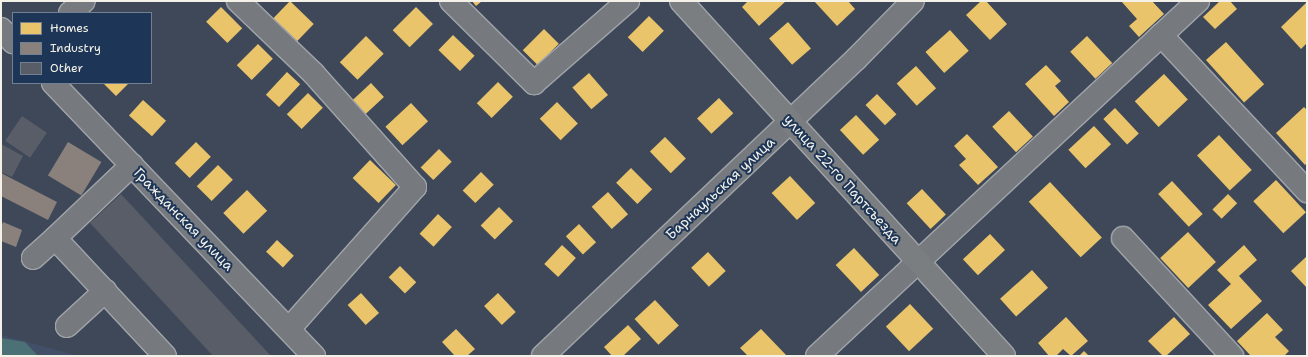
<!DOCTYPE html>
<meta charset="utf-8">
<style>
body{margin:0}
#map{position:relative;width:1308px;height:357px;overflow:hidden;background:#3e4858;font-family:"Shantell Sans",sans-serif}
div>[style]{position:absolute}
.built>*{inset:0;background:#434f67}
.green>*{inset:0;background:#4b7076}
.homes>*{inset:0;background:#e9c46a;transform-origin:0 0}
.industry>*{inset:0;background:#8a817c;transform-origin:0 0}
.building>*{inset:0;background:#595d68;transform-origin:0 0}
.roads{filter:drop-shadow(1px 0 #a0a4a9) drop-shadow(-1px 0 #a0a4a9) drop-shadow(0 1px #a0a4a9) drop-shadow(0 -1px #a0a4a9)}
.minor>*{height:22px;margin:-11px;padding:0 11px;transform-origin:11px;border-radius:11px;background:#767a7f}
.major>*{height:22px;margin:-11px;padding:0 11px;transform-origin:11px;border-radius:11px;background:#7a7e80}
span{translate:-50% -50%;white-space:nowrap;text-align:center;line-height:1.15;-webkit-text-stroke:4px #1d3557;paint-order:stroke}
.street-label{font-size:14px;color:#f4f1e8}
.frame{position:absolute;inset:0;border:2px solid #f4f1e8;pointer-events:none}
.legend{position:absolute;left:12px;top:12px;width:140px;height:72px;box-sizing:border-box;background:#1d3557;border:1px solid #738091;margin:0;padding:5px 7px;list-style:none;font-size:12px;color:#f4f1e8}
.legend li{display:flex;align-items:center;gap:8px;height:20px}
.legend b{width:20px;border:1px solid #738091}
</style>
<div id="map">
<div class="built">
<div style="clip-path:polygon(1px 335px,79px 356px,1px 356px)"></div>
</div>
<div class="green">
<div style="clip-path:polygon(1px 338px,25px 342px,38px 356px,1px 356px)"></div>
</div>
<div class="homes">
<div style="left:290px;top:1px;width:33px;height:24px;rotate:44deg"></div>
<div style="clip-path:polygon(472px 1px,482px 1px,476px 6px)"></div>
<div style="clip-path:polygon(748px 1px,786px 1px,759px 26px,742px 7px)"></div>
<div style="clip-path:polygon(814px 1px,848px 1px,855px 9px,837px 26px)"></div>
<div style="clip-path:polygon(981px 1px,986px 1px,1007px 24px,990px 40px,966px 15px)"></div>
<div style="clip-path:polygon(1121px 1px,1152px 1px,1164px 14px,1139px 37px,1129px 26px,1137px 19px)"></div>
<div style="clip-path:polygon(1220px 1px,1230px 1px,1237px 9px,1215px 29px,1203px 17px)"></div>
<div style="clip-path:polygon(1307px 2px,1307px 43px,1301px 49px,1281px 27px)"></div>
<div style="left:221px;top:7px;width:30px;height:21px;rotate:45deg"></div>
<div style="left:416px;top:7px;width:24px;height:33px;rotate:45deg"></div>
<div style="left:649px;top:16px;width:21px;height:30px;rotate:45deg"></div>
<div style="left:788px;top:22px;width:35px;height:25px;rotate:49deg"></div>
<div style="left:544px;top:29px;width:21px;height:30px;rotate:45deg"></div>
<div style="left:950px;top:30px;width:28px;height:33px;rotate:48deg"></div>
<div style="left:453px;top:35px;width:30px;height:21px;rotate:44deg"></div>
<div style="left:366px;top:36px;width:25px;height:37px;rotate:45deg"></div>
<div style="left:1087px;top:36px;width:37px;height:23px;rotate:47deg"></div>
<div style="left:1226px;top:42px;width:57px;height:27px;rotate:48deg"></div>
<div style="left:258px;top:44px;width:21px;height:30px;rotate:45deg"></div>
<div style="clip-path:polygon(1046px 65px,1061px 81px,1055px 86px,1069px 102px,1054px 116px,1025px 84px)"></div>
<div style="left:916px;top:66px;width:30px;height:26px;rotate:48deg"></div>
<div style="left:287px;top:72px;width:18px;height:31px;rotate:43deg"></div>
<div style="left:589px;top:73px;width:29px;height:22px;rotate:49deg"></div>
<div style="left:1164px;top:74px;width:35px;height:40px;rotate:47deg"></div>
<div style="left:498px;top:82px;width:21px;height:30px;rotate:45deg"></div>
<div style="clip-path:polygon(103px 83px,129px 83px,116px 96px)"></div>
<div style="left:371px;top:83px;width:19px;height:28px;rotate:47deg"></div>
<div style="left:308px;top:93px;width:21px;height:30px;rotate:45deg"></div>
<div style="left:877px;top:94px;width:28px;height:16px;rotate:46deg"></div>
<div style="left:719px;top:98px;width:21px;height:30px;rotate:47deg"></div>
<div style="left:143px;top:100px;width:31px;height:21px;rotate:42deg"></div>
<div style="left:557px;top:102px;width:30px;height:24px;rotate:46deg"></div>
<div style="left:411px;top:103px;width:25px;height:35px;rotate:47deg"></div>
<div style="clip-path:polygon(1304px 107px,1307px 110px,1307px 163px,1305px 165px,1276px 133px)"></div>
<div style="left:1115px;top:108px;width:35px;height:16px;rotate:47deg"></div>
<div style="left:1009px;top:111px;width:35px;height:23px;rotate:47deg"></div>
<div style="left:856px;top:115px;width:34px;height:22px;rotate:47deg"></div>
<div style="left:1094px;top:126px;width:25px;height:35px;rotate:47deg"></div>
<div style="clip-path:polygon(967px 134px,998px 167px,978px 185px,959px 165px,966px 159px,954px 146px)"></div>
<div style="left:1219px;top:135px;width:48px;height:30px;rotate:47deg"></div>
<div style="left:665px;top:137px;width:30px;height:21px;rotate:46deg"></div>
<div style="left:196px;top:142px;width:21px;height:30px;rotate:45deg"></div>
<div style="left:439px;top:149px;width:18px;height:26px;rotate:45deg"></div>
<div style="left:370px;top:160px;width:36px;height:25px;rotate:44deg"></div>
<div style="left:218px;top:165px;width:21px;height:30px;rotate:45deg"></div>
<div style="left:631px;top:168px;width:30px;height:21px;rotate:45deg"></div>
<div style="left:481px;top:172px;width:18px;height:26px;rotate:45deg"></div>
<div style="left:790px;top:176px;width:37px;height:25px;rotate:47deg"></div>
<div style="left:1276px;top:180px;width:44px;height:31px;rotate:47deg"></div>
<div style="left:1172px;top:181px;width:45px;height:19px;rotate:47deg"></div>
<div style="left:1050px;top:182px;width:76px;height:29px;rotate:47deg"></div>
<div style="left:922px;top:189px;width:35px;height:21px;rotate:47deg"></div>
<div style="left:247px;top:190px;width:29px;height:33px;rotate:46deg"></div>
<div style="left:608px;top:192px;width:30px;height:22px;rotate:48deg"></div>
<div style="left:1228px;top:194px;width:13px;height:22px;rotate:45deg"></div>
<div style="left:499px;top:207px;width:20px;height:26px;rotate:45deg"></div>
<div style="left:438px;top:214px;width:19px;height:27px;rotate:43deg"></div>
<div style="left:579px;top:224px;width:25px;height:18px;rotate:47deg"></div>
<div style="left:1188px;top:232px;width:41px;height:38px;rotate:47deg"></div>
<div style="left:990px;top:234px;width:22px;height:37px;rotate:47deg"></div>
<div style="left:277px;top:240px;width:23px;height:16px;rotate:43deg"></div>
<div style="left:562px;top:245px;width:19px;height:26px;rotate:43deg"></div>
<div style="clip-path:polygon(1244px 245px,1257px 260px,1239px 276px,1262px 301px,1231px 329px,1208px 305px,1231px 284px,1217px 270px)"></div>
<div style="left:854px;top:248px;width:37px;height:25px;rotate:47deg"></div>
<div style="left:708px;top:252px;width:26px;height:23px;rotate:47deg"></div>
<div style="clip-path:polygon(1307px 256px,1307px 288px,1291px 271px)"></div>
<div style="left:400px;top:266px;width:23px;height:16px;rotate:45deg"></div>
<div style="left:1032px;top:270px;width:24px;height:43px;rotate:48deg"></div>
<div style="left:361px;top:293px;width:27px;height:18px;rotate:48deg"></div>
<div style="left:498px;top:293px;width:26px;height:19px;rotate:47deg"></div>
<div style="left:655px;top:300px;width:35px;height:28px;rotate:47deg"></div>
<div style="left:910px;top:304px;width:34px;height:33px;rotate:47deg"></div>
<div style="clip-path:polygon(1267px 313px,1283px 330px,1275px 337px,1289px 351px,1284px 356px,1251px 356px,1237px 341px)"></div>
<div style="clip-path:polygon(1066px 317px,1088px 341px,1071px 356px,1063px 349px,1056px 356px,1049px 356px,1038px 343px)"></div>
<div style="clip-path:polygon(1174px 317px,1190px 334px,1166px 356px,1163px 356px,1148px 341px)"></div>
<div style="clip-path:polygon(628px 325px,641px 339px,623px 356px,612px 356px,604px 347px)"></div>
<div style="clip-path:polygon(456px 329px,475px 349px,467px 356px,455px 356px,442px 342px)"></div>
<div style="clip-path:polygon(761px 329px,787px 356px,748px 356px,740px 348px)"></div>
<div style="clip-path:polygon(1084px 351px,1089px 356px,1079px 356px)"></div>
</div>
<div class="industry">
<div style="left:68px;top:142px;width:39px;height:39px;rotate:31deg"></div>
<div style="clip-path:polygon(1px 173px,57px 202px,48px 220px,1px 196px)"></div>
<div style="clip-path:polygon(3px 222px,22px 230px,16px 247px,1px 241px,1px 228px)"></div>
</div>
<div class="building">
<div style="left:22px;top:116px;width:30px;height:30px;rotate:34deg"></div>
<div style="clip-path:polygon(1px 144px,23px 156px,12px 177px,1px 172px)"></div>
<div style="clip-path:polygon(121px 194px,271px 356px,213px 356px,90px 223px)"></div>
</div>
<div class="roads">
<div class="minor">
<div style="left:238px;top:1px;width:104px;rotate:43.8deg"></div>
<div style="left:313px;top:73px;width:153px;rotate:48.2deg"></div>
<div style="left:415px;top:187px;width:190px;rotate:131.6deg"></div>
<div style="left:451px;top:1px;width:117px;rotate:44.7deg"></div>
<div style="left:534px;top:83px;width:125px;rotate:-41.1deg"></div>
<div style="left:70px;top:13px;width:18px;rotate:-41deg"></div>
<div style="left:1px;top:29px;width:18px;rotate:47deg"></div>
<div style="left:1161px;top:35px;width:214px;rotate:46.9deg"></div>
<div style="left:53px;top:83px;width:378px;rotate:46.3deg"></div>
<div style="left:132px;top:165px;width:106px;rotate:136.5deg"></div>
<div style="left:55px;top:238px;width:161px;rotate:47deg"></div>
<div style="left:1123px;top:238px;width:161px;rotate:47.3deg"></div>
<div style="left:33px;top:258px;width:30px;rotate:-42deg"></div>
<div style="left:67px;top:326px;width:52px;rotate:-42.6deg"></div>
<div style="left:543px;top:356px;width:431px;rotate:-43.5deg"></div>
<div style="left:856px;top:59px;width:81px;rotate:-45.5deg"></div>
<div style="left:817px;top:356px;width:521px;rotate:-42.98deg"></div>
</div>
<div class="major">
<div style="left:681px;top:1px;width:480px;rotate:47.7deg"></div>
</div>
</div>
<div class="street-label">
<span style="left:843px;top:179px;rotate:48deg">улица 22-го Партсъезда</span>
<span style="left:720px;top:188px;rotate:-43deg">Барнаульская улица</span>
<span style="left:184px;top:219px;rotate:46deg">Гражданская улица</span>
</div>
<div class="frame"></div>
<ul class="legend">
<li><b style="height:11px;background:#e9c46a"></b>Homes</li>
<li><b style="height:11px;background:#8a817c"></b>Industry</li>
<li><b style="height:11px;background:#595d68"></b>Other</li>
</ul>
</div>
